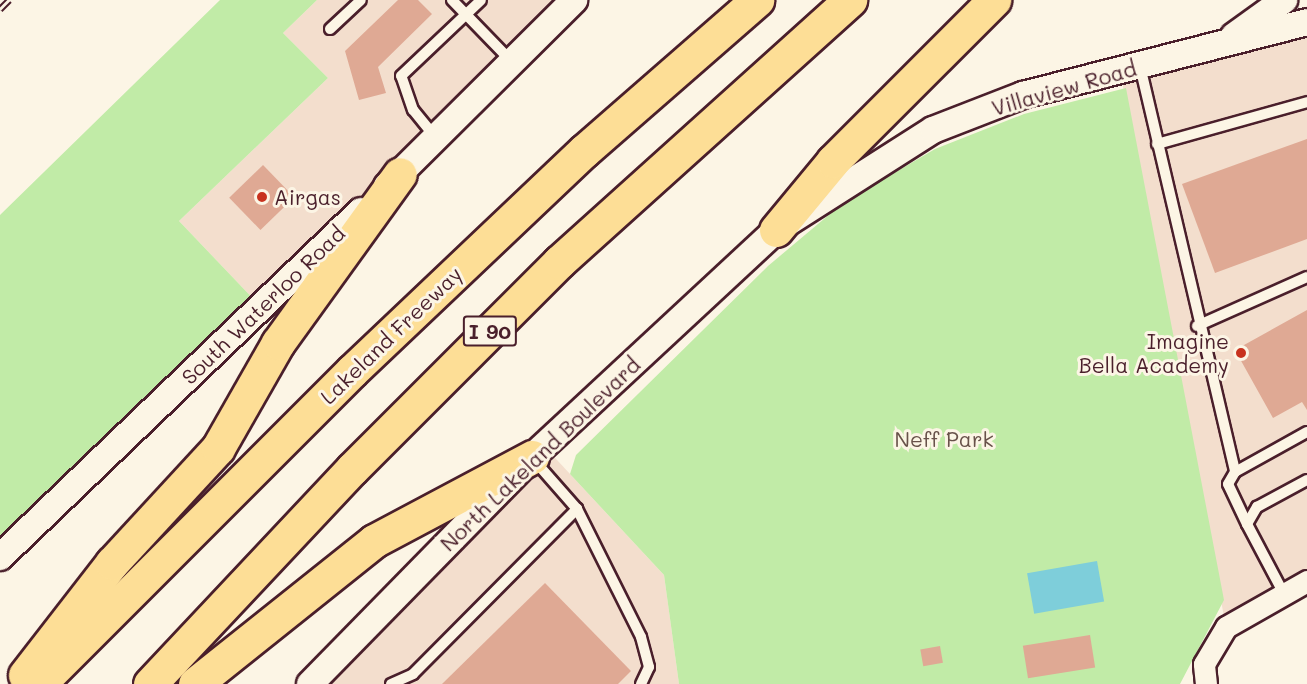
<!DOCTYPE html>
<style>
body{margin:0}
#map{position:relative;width:1307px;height:684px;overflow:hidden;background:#fcf5e5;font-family:Mali,sans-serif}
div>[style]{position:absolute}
.built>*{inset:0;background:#f3decd}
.green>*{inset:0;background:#c1eba7}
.water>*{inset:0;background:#7eceda;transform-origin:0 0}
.building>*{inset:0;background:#dfa994;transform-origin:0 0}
.roads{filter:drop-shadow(2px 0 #4a1f2b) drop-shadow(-2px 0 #4a1f2b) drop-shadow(0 2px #4a1f2b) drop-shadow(0 -2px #4a1f2b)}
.service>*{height:10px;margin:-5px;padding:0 5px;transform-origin:5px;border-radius:5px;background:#fcf5e5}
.minor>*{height:21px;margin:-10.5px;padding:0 10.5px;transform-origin:10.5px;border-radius:10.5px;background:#fcf5e5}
.tertiary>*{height:26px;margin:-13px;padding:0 13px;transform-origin:13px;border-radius:13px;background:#fcf5e5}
.motorway>*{height:33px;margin:-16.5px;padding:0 16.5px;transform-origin:16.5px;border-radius:16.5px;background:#fdde96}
.rail>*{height:7px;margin-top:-3.5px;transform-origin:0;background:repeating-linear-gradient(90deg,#fcf5e5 0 14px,#4a1f2b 0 28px);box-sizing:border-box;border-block:2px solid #4a1f2b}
.dots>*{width:16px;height:16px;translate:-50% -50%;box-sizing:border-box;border:3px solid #fcf5e5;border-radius:50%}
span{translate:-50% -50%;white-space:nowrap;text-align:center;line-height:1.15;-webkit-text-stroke:6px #fcf5e5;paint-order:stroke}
.shield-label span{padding:2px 4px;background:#fcf5e5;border:2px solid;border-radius:4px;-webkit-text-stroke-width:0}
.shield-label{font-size:20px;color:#4a1f2b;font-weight:700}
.street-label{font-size:21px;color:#4a1f2b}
.poi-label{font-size:21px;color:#4a1f2b}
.left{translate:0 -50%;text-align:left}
.right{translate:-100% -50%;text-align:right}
.park-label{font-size:21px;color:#68524a}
</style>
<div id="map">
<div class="built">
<div style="clip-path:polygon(317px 0,574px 0,261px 307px,179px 221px,328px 78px,283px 33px)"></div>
<div style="clip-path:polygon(1307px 23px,1307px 581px,1226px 627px,1120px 71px)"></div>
<div style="clip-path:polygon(544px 446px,664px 575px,679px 684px,310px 684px)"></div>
</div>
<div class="green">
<div style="clip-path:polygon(220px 0,317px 0,283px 33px,328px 78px,179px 221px,261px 307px,0 557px,0 215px)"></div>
<div style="clip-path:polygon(1126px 88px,1224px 600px,1180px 684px,679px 684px,664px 575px,570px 474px,576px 455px,768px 266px,843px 203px,935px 149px,1024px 114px)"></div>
</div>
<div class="water">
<div style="left:1097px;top:561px;width:41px;height:71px;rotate:80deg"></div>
</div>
<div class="building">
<div style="clip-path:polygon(398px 0,418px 0,432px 14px,378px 67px,386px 93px,359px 100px,345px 51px)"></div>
<div style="clip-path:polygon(1307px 139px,1307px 239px,1215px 273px,1182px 184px)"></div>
<div style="left:263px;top:165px;width:45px;height:47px;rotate:46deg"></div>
<div style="clip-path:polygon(1307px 310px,1307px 410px,1302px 402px,1273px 418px,1235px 350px)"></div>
<div style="clip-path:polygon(545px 583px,631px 671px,618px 684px,442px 684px)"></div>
<div style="left:1090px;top:635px;width:33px;height:68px;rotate:81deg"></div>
<div style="left:940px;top:646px;width:17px;height:20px;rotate:80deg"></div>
</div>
<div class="roads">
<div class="service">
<div style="left:452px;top:0;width:86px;rotate:45.9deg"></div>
<div style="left:330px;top:29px;width:42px;rotate:-43.1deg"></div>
<div style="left:1140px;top:66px;width:417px;rotate:76.8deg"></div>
<div style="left:436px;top:138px;width:36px;rotate:-129deg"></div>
<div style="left:413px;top:110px;width:36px;rotate:-109deg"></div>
<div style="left:401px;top:76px;width:110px;rotate:-43.5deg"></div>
<div style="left:1157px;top:144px;width:156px;rotate:-15.6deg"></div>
<div style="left:1197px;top:326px;width:120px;rotate:-24deg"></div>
<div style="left:534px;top:460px;width:65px;rotate:48.7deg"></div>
<div style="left:577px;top:509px;width:143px;rotate:63.4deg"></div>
<div style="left:641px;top:637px;width:31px;rotate:75deg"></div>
<div style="left:649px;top:667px;width:19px;rotate:115deg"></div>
<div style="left:1247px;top:524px;width:44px;rotate:-115.4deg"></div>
<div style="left:1228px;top:484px;width:14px;rotate:-60deg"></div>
<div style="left:1235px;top:472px;width:82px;rotate:-29.1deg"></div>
<div style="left:1284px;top:594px;width:79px;rotate:-117.9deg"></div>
<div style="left:1247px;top:524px;width:20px;rotate:-60deg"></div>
<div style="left:1257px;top:507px;width:57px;rotate:-28.4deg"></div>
<div style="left:391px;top:684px;width:24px;rotate:-24deg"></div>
<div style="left:413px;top:674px;width:233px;rotate:-45.2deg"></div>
</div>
<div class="minor">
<div style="left:1206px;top:684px;width:20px;rotate:-96deg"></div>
<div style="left:1204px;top:664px;width:43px;rotate:-59.3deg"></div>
<div style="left:1226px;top:627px;width:93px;rotate:-29.6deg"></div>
</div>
<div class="tertiary">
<div style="left:1234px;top:36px;width:62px;rotate:-35.8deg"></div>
<div style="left:387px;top:186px;width:264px;rotate:-44.8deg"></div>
<div style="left:0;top:557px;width:500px;rotate:-43.78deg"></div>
<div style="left:310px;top:684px;width:318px;rotate:-45.6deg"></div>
<div style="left:532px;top:457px;width:333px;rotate:-42.9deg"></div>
<div style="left:776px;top:230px;width:186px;rotate:-32.5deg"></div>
<div style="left:933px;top:130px;width:97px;rotate:-21.3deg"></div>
<div style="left:1023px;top:95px;width:293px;rotate:-14.4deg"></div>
</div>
<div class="motorway">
<div style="left:776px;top:230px;width:89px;rotate:-50.4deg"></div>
<div style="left:833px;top:161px;width:228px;rotate:-45deg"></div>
<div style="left:25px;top:675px;width:142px;rotate:-52.2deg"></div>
<div style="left:112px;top:563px;width:156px;rotate:-47.3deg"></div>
<div style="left:218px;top:448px;width:121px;rotate:-60.3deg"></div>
<div style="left:278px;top:343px;width:208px;rotate:-54.2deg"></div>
<div style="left:39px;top:684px;width:443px;rotate:-45deg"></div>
<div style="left:352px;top:371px;width:320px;rotate:-43.5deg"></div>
<div style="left:584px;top:151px;width:230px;rotate:-41.1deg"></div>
<div style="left:150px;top:684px;width:295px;rotate:-46.8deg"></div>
<div style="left:352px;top:469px;width:293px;rotate:-45deg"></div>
<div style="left:559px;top:262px;width:392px;rotate:-42deg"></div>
<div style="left:195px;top:684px;width:229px;rotate:-38.6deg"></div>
<div style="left:374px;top:541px;width:179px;rotate:-28deg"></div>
</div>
</div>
<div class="rail">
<div style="left:0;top:9px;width:13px;rotate:-45deg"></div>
</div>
<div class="dots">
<div style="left:262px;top:197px;background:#c8321e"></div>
<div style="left:1241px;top:353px;background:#c8321e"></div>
</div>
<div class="shield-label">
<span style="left:490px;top:331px">I 90</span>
</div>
<div class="street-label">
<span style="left:1064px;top:88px;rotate:-16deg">Villaview Road</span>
<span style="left:263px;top:305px;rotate:-44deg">South Waterloo Road</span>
<span style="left:391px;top:335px;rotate:-44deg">Lakeland Freeway</span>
<span style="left:540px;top:454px;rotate:-44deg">North Lakeland Boulevard</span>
</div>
<div class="poi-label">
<span class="left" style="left:274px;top:197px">Airgas</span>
<span class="right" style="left:1229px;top:353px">Imagine<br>Bella Academy</span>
</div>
<div class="park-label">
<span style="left:944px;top:439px">Neff Park</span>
</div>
</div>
